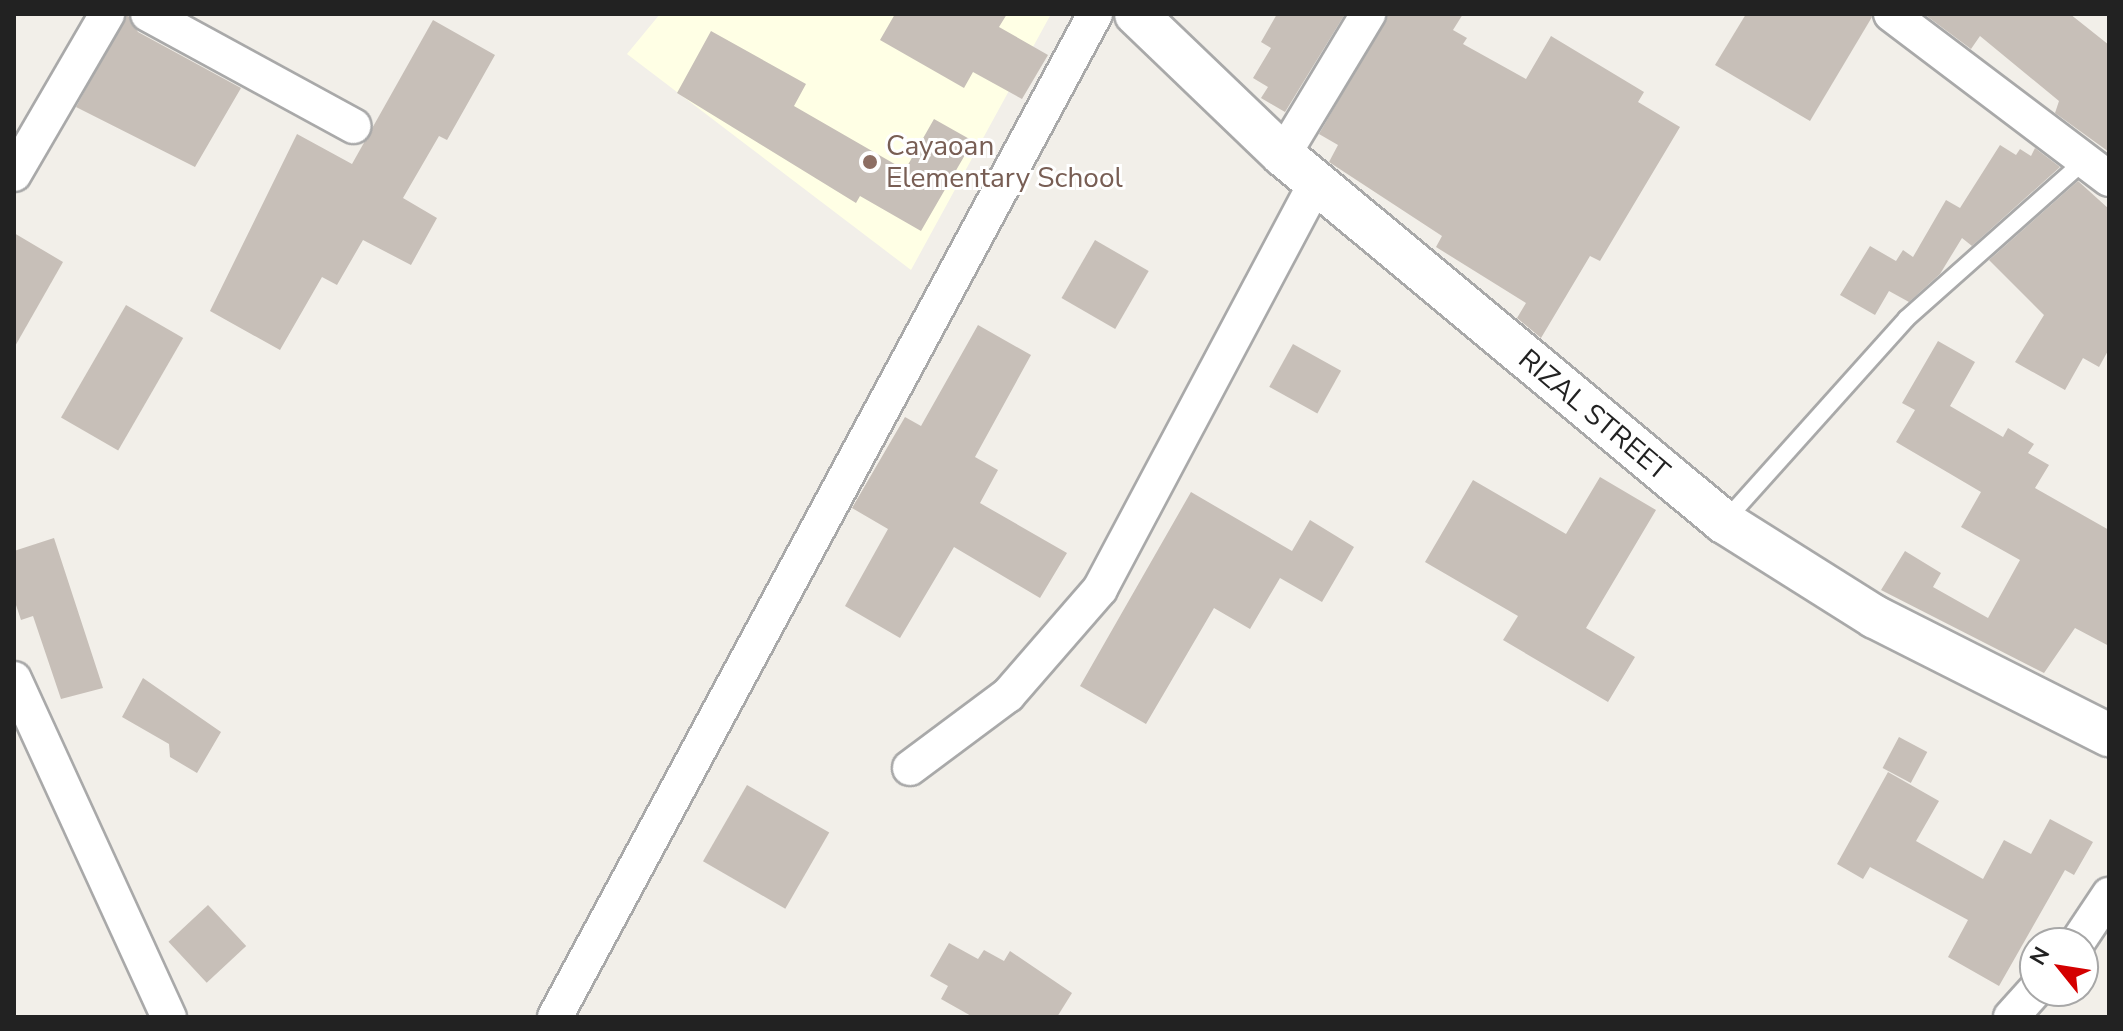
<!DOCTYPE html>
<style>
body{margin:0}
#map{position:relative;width:2123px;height:1031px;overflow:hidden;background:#f2efe9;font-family:"Nunito Sans",sans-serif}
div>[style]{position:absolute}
.education>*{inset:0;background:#ffffe5}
.building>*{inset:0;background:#c7bfb8;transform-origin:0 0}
.roads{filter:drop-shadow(2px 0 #a9a9a9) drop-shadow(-2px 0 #a9a9a9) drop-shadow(0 2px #a9a9a9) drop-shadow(0 -2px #a9a9a9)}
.service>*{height:16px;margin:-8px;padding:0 8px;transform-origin:8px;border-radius:8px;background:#fff}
.minor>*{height:34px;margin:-17px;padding:0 17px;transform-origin:17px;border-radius:17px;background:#fff}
.tertiary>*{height:42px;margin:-21px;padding:0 21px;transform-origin:21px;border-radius:21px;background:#fff}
.dots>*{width:22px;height:22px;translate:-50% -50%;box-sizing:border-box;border:4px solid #fff;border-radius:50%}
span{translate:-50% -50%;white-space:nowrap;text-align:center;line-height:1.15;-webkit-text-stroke:6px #fff;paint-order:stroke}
.education-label{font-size:28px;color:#785e54}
.left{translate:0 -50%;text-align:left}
.street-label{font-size:28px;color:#222}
.frame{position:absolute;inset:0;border:16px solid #222;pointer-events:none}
.north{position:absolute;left:2019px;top:927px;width:80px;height:80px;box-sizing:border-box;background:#fff;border:2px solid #a7a7a7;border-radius:50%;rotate:300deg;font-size:22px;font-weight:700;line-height:32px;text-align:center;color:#222}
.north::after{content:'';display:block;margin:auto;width:28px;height:36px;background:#d40000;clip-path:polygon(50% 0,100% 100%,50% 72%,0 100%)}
</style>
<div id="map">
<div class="education">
<div style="clip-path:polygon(660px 14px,1051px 14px,911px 270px,627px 54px)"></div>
</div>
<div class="building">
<div style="clip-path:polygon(127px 14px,138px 32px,241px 88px,195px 167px,76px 107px)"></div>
<div style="clip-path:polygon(895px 14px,1007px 14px,999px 27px,1048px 55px,1022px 99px,973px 72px,964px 88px,880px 40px)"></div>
<div style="clip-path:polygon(1277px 14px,1345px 14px,1285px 112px,1261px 98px,1268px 87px,1253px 78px,1271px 48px,1261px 42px)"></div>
<div style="clip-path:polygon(1388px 14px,1463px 14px,1453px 30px,1467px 38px,1463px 44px,1526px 79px,1551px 36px,1644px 92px,1638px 102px,1680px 127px,1600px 261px,1590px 256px,1541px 338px,1517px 318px,1526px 303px,1436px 247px,1442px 236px,1329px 162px,1338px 145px,1319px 134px)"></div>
<div style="clip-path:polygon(1746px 14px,1871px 14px,1872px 17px,1810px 121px,1715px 65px)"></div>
<div style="clip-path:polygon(1924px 14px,2070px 14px,2109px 45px,2109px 152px,2055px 113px,2059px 101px,1980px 36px,1971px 49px)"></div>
<div style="clip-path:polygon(433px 20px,495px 55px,447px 140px,439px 136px,403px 198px,437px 218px,411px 265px,363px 240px,337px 285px,322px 277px,280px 350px,210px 311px,297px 134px,352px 164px)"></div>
<div style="clip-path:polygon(711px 31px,806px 84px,794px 106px,905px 170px,934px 119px,973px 141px,921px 231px,860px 196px,856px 203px,677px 93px)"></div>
<div style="clip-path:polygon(2000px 145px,2016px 155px,2020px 149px,2031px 156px,2035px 148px,2060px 167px,1972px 246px,1962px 238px,1940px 274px,1909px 302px,1889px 291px,1875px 315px,1840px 295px,1870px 246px,1896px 261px,1903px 250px,1913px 257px,1946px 200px,1960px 208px)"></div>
<div style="clip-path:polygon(2078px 181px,2109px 209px,2109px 349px,2099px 367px,2083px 358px,2065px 390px,2015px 362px,2044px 315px,1989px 260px)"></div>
<div style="clip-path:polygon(14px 233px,63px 262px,14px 348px)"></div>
<div style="left:1095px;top:240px;width:62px;height:67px;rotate:30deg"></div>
<div style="left:126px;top:305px;width:66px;height:130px;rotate:30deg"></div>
<div style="clip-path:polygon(978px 325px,1031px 355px,975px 457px,998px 470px,980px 503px,1067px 553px,1040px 598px,954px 547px,900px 638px,845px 606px,888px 529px,852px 508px,905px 417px,921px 426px)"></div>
<div style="clip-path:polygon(1938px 341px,1975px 362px,1950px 406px,2003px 437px,2008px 428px,2034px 444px,2028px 453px,2049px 465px,2035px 488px,2109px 530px,2109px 646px,2075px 628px,2044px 673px,1881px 590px,1905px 551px,1941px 573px,1933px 587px,1988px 618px,2020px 560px,1961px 527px,1981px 492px,1896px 442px,1915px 410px,1902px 403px)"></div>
<div style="left:1293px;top:344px;width:55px;height:49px;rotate:29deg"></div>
<div style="clip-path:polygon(1600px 477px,1656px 510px,1586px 628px,1635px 657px,1608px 702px,1503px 640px,1518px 616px,1425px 562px,1473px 480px,1566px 534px)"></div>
<div style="clip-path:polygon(1191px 492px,1292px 551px,1310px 520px,1354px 547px,1322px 602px,1280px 578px,1250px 629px,1214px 608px,1146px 724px,1080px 686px)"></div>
<div style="clip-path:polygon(54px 538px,103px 688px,61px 699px,33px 616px,21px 620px,14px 599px,14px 551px)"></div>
<div style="clip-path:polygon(143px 678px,221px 732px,197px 773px,170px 757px,169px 744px,122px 717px)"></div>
<div style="left:1899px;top:737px;width:32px;height:35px;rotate:28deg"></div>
<div style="clip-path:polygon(1888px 772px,1939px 801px,1916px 841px,1983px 879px,2004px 840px,2031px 854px,2050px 819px,2093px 842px,2074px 875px,2065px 870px,1999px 986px,1948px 957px,1968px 920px,1870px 867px,1863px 879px,1837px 864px)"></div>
<div style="left:747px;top:785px;width:95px;height:88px;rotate:30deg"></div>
<div style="left:208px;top:905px;width:56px;height:54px;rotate:47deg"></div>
<div style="clip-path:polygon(949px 943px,978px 959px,984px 950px,1004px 961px,1010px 951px,1072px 993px,1057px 1017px,973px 1017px,941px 999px,948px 986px,930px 976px)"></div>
</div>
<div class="roads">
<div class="service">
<div style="left:1725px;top:521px;width:271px;rotate:-48.1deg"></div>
<div style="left:1906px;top:319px;width:237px;rotate:-41.6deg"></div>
</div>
<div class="minor">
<div style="left:148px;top:14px;width:234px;rotate:28.6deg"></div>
<div style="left:1891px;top:14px;width:273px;rotate:37.1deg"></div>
<div style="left:1283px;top:155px;width:165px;rotate:-58.9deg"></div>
<div style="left:14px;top:174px;width:185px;rotate:-59.8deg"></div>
<div style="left:14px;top:679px;width:372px;rotate:65.4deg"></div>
<div style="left:910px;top:768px;width:122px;rotate:-36.7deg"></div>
<div style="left:1008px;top:695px;width:140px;rotate:-49deg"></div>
<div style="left:1100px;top:589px;width:460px;rotate:-62deg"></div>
<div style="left:2077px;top:943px;width:58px;rotate:-56.3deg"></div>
<div style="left:555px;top:1017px;width:1139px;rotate:-61.7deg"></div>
<div style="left:2011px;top:1017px;width:36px;rotate:-48deg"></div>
</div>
<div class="tertiary">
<div style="left:1136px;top:14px;width:204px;rotate:43.8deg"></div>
<div style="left:1283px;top:155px;width:574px;rotate:39.77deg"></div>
<div style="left:1724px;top:522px;width:178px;rotate:32.2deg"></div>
<div style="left:1875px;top:617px;width:262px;rotate:26.8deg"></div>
</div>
</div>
<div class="dots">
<div style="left:870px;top:162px;background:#8d6e63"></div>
</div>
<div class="education-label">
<span class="left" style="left:886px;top:162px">Cayaoan<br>Elementary School</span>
</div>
<div class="street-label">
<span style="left:1594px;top:415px;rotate:40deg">RIZAL STREET</span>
</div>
<div class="frame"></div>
<div class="north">N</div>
</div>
